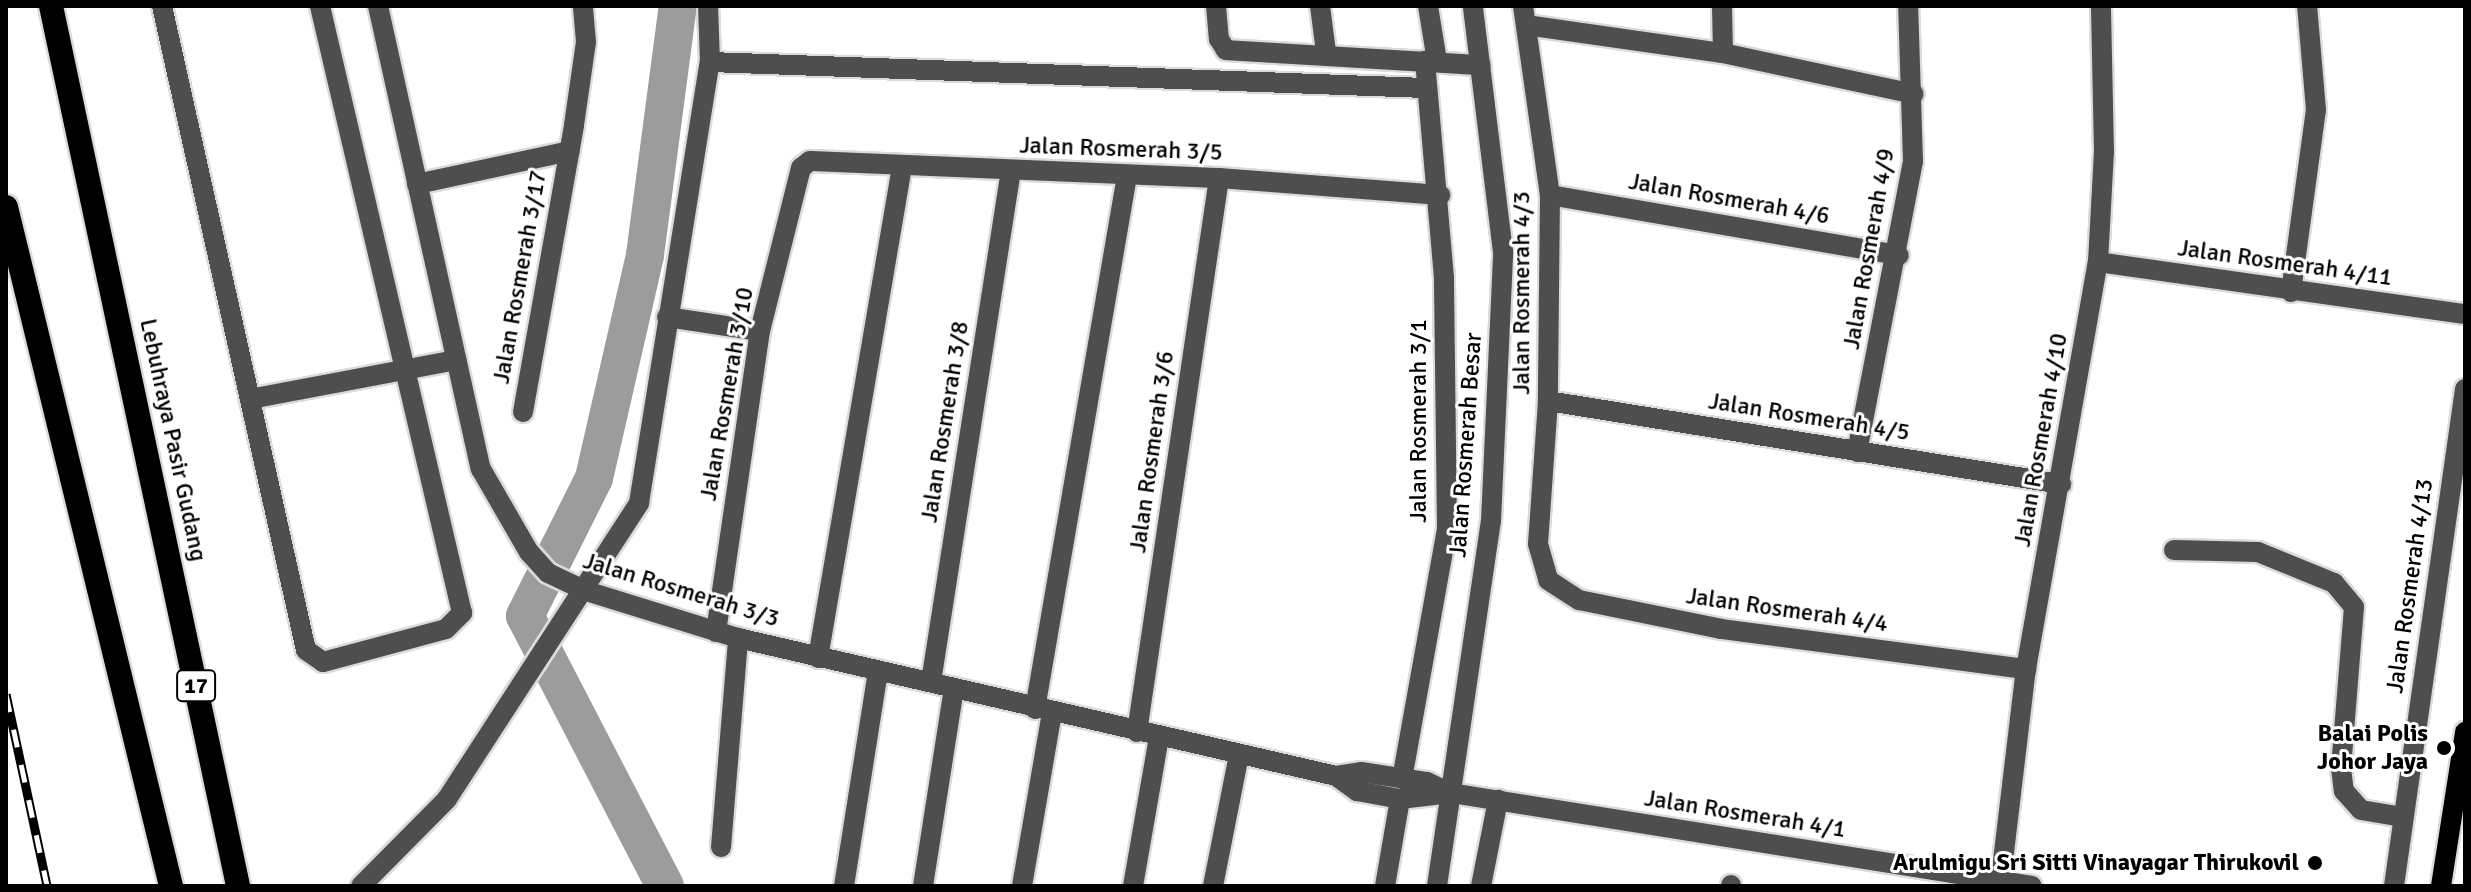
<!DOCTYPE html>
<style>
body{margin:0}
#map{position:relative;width:2471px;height:892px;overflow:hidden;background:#fff;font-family:Signika,sans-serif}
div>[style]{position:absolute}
.river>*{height:38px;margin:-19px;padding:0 19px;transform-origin:19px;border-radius:19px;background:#9c9c9c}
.roads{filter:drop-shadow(2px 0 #dbdbdb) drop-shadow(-2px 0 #dbdbdb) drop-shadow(0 2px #dbdbdb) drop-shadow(0 -2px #dbdbdb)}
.minor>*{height:20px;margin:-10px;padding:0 10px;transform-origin:10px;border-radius:10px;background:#4e4e4e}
.major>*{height:20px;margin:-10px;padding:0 10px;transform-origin:10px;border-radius:10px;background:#000}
.highway>*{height:24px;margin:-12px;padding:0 12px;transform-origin:12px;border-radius:12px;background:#000}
.rail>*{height:9px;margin-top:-4.5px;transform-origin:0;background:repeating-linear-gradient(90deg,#fff 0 18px,#000 0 36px);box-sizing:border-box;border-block:2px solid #000}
.dots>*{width:22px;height:22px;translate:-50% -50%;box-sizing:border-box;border:4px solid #fff;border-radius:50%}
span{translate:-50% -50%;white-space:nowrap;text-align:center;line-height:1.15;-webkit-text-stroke:6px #fff;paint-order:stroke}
.shield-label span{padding:2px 6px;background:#fff;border:2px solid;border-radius:6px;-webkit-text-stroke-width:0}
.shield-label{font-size:22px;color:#000;font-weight:700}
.street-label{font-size:24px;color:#000}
.poi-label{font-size:24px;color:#000;font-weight:700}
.right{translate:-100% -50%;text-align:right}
.frame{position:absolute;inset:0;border:8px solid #000;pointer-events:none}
</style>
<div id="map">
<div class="river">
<div style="left:665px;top:886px;width:304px;rotate:-117.4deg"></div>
<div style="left:525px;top:616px;width:154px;rotate:-63.4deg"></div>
<div style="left:594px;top:478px;width:229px;rotate:-77.1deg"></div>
<div style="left:645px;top:255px;width:251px;rotate:-82.5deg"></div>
</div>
<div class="roads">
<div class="minor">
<div style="left:162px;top:6px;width:660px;rotate:77.4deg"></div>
<div style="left:306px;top:650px;width:21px;rotate:35deg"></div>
<div style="left:323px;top:662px;width:127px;rotate:-15deg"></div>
<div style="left:446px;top:629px;width:23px;rotate:-45deg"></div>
<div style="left:462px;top:613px;width:623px;rotate:-103.17deg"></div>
<div style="left:378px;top:6px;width:474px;rotate:77.5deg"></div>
<div style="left:481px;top:469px;width:96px;rotate:60deg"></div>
<div style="left:529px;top:552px;width:28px;rotate:48deg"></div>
<div style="left:548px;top:573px;width:42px;rotate:25.3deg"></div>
<div style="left:586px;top:591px;width:159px;rotate:17.2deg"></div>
<div style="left:738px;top:638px;width:614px;rotate:12.99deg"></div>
<div style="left:1336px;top:776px;width:26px;rotate:36deg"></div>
<div style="left:1357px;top:791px;width:44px;rotate:10.5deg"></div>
<div style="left:1400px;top:799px;width:51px;rotate:-6.7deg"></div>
<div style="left:1216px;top:6px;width:33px;rotate:85deg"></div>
<div style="left:1219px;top:39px;width:13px;rotate:58deg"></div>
<div style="left:1226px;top:50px;width:255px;rotate:3.4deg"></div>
<div style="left:1320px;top:6px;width:46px;rotate:82.6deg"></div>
<div style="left:1428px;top:6px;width:56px;rotate:80.7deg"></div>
<div style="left:1523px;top:6px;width:191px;rotate:81.9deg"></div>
<div style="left:1550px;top:195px;width:206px;rotate:90.6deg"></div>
<div style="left:1548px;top:401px;width:143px;rotate:94deg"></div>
<div style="left:1538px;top:544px;width:37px;rotate:74deg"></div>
<div style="left:1548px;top:580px;width:37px;rotate:33deg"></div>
<div style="left:1579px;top:600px;width:145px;rotate:11.5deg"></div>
<div style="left:1721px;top:629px;width:308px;rotate:7.5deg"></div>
<div style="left:1722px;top:6px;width:47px;rotate:88.8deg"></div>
<div style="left:1526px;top:25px;width:199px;rotate:8.1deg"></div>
<div style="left:1723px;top:53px;width:195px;rotate:12.1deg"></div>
<div style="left:710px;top:62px;width:717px;rotate:2.08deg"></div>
<div style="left:417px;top:184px;width:156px;rotate:-12.2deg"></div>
<div style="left:1550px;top:195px;width:354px;rotate:9.8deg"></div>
<div style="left:2098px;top:262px;width:371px;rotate:8.1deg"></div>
<div style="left:2291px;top:292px;width:184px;rotate:-82.2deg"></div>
<div style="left:2316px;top:110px;width:104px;rotate:-94.9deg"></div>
<div style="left:667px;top:317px;width:94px;rotate:8.6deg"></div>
<div style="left:250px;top:399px;width:210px;rotate:-10.7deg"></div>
<div style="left:1548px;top:401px;width:520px;rotate:9.19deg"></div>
<div style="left:523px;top:412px;width:291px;rotate:-79.9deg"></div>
<div style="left:574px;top:125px;width:84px;rotate:-81.8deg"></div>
<div style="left:586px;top:42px;width:36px;rotate:-95deg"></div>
<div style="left:1857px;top:452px;width:296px;rotate:-79.1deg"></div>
<div style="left:1913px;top:161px;width:155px;rotate:-91.8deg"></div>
<div style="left:2174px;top:550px;width:84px;rotate:1.4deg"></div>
<div style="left:2258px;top:552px;width:82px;rotate:22.2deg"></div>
<div style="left:2334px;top:583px;width:31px;rotate:50deg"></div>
<div style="left:2354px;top:607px;width:162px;rotate:94.6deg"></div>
<div style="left:2341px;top:768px;width:23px;rotate:83deg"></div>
<div style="left:2344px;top:791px;width:25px;rotate:48deg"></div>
<div style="left:2361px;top:810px;width:43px;rotate:9.5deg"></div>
<div style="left:716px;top:632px;width:304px;rotate:-81.7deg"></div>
<div style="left:760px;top:331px;width:168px;rotate:-75.9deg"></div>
<div style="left:801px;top:168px;width:11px;rotate:-38deg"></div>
<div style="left:810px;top:161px;width:409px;rotate:2.4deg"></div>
<div style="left:1219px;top:178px;width:222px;rotate:4.4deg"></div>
<div style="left:818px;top:658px;width:498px;rotate:-80.3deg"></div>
<div style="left:931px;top:682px;width:518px;rotate:-81.12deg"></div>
<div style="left:1035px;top:709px;width:541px;rotate:-80.21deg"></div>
<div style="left:1137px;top:732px;width:560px;rotate:-81.58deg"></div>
<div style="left:1336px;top:776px;width:25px;rotate:-9deg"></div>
<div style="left:1361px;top:772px;width:67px;rotate:8.6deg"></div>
<div style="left:1427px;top:782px;width:26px;rotate:25deg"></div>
<div style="left:1451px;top:793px;width:588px;rotate:9.09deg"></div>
<div style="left:1402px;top:779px;width:255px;rotate:-79.8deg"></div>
<div style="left:1447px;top:528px;width:250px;rotate:-90.7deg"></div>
<div style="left:1444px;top:278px;width:218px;rotate:-95deg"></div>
<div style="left:721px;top:847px;width:210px;rotate:-85.3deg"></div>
<div style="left:361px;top:886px;width:122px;rotate:-45.3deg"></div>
<div style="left:447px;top:799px;width:353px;rotate:-57deg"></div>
<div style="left:639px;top:503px;width:447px;rotate:-80.9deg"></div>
<div style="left:710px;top:62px;width:56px;rotate:-92deg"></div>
<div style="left:844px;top:886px;width:218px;rotate:-81deg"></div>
<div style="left:923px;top:886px;width:200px;rotate:-81.1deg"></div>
<div style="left:1022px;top:886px;width:176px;rotate:-80.2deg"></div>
<div style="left:1133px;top:886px;width:151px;rotate:-80.1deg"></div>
<div style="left:1213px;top:886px;width:134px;rotate:-78.8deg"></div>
<div style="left:1385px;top:886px;width:88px;rotate:-80.2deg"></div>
<div style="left:1437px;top:886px;width:369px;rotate:-81.6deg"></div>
<div style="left:1491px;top:521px;width:269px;rotate:-87.4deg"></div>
<div style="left:1503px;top:252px;width:248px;rotate:-97deg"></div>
<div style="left:1481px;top:886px;width:88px;rotate:-78.8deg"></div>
<div style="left:1731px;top:886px;width:1px;rotate:-90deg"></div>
<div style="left:2000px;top:886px;width:219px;rotate:-83.2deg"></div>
<div style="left:2026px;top:669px;width:413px;rotate:-80deg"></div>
<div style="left:2098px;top:262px;width:110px;rotate:-86.9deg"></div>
<div style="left:2104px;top:152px;width:146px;rotate:-91.2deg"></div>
<div style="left:2394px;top:886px;width:502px;rotate:-81.87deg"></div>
</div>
<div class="major">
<div style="left:2441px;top:886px;width:156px;rotate:-81.1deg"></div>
</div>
<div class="highway">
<div style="left:51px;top:6px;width:900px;rotate:78deg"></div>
<div style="left:6px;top:207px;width:699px;rotate:76.34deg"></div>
</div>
</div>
<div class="rail">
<div style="left:6px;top:694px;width:196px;rotate:77.9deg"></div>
</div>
<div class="dots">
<div style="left:2444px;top:748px;background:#000"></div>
<div style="left:2315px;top:863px;background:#000"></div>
</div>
<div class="shield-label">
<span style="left:196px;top:686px">17</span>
</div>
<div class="street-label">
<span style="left:1121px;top:149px;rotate:2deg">Jalan Rosmerah 3/5</span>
<span style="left:1729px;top:199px;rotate:10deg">Jalan Rosmerah 4/6</span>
<span style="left:1869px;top:249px;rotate:-80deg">Jalan Rosmerah 4/9</span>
<span style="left:2285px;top:263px;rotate:8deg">Jalan Rosmerah 4/11</span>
<span style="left:520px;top:277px;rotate:-80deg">Jalan Rosmerah 3/17</span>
<span style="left:1522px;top:293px;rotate:-90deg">Jalan Rosmerah 4/3</span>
<span style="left:727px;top:394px;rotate:-80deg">Jalan Rosmerah 3/10</span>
<span style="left:1809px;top:417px;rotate:9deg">Jalan Rosmerah 4/5</span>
<span style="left:1419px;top:421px;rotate:-90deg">Jalan Rosmerah 3/1</span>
<span style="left:945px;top:422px;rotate:-81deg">Jalan Rosmerah 3/8</span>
<span style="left:173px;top:440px;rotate:78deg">Lebuhraya Pasir Gudang</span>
<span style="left:2041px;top:440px;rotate:-80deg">Jalan Rosmerah 4/10</span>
<span style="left:1466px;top:445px;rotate:-86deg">Jalan Rosmerah Besar</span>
<span style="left:1152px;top:452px;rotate:-82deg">Jalan Rosmerah 3/6</span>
<span style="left:2410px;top:586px;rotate:-82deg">Jalan Rosmerah 4/13</span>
<span style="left:681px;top:590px;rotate:17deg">Jalan Rosmerah 3/3</span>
<span style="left:1787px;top:610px;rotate:8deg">Jalan Rosmerah 4/4</span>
<span style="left:1745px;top:814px;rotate:9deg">Jalan Rosmerah 4/1</span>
</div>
<div class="poi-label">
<span class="right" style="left:2428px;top:748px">Balai Polis<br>Johor Jaya</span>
<span class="right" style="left:2299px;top:863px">Arulmigu Sri Sitti Vinayagar Thirukovil</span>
</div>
<div class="frame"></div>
</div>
